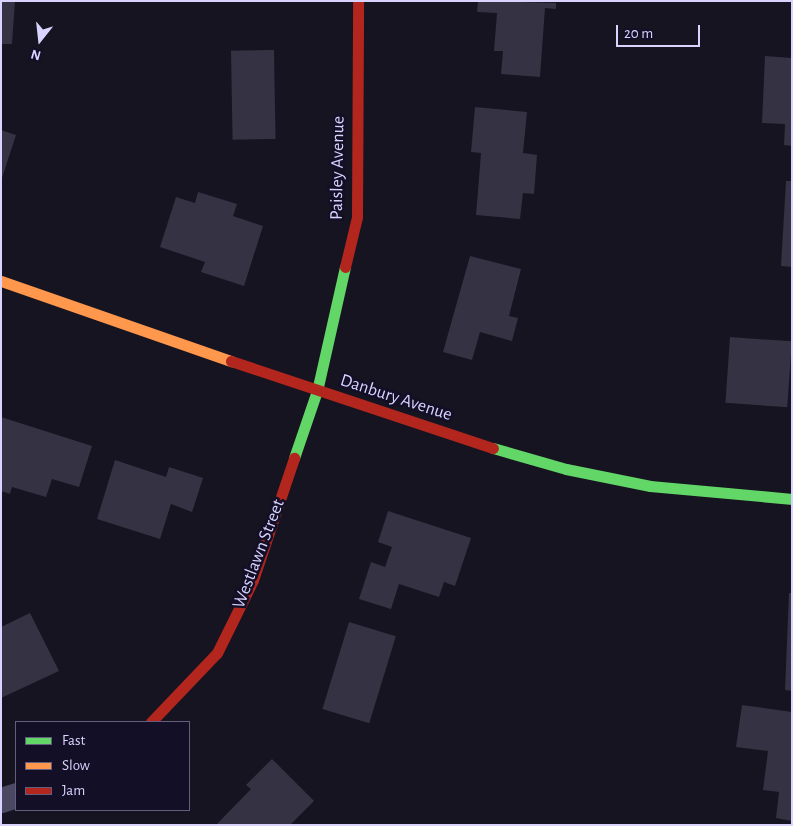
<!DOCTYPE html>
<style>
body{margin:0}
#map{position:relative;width:793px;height:826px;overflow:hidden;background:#161421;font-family:"Alegreya Sans",sans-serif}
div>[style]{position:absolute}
.building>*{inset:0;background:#343243;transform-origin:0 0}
.street>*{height:25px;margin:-12.5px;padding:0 12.5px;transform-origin:12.5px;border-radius:12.5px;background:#4a4962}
.fast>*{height:11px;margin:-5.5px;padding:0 5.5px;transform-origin:5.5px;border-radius:5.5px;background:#63d668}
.slow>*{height:11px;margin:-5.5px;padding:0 5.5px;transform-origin:5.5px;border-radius:5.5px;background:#ff974d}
.jam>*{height:11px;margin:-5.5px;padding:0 5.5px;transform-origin:5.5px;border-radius:5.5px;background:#b3261e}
span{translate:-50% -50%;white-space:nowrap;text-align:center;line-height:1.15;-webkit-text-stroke:5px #130f26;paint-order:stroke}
.street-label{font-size:18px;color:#d9d4ff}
.frame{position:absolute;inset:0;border:2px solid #d9d4ff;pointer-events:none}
.legend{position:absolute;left:15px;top:721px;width:175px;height:90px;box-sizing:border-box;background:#130f26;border:1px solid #625e7d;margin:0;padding:6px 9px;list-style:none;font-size:15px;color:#d9d4ff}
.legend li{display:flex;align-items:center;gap:10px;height:25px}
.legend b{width:25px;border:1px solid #625e7d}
.north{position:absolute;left:15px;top:15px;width:50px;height:50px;-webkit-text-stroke:4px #130f26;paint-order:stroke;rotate:196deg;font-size:14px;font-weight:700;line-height:20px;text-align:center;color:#d9d4ff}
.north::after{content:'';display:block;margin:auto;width:18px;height:22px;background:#d9d4ff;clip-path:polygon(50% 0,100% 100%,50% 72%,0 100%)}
.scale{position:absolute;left:616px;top:25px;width:84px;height:22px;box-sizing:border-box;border:2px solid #d9d4ff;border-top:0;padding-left:6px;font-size:15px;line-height:18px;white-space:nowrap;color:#d9d4ff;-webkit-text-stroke:4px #130f26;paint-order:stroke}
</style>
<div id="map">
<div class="building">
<div style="clip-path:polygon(1px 1px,15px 1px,12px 44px,1px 44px)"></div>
<div style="clip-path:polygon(478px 1px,556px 3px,556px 9px,545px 8px,540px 77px,501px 74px,503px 51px,494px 51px,497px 13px,477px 12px)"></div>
<div style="left:274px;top:50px;width:89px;height:43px;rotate:89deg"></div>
<div style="clip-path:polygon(765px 56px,792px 58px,792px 146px,784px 145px,785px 124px,762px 123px)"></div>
<div style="clip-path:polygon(475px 107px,527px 112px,523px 153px,537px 155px,534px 194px,523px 193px,520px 219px,476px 215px,481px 153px,471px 152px)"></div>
<div style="clip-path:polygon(1px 130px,16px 135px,2px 178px,1px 178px)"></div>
<div style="clip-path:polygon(786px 181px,792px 181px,792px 267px,781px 266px)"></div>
<div style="clip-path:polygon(198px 192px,237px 204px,233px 216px,263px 226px,244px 286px,201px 272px,205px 262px,160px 247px,176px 197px,195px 203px)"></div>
<div style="clip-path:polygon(470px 256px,521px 269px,509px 316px,518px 318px,512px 341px,480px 332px,472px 360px,443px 352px)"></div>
<div style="left:730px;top:337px;width:62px;height:66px;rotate:4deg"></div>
<div style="clip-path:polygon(1px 417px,92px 446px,79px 487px,52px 479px,46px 497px,12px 487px,10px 494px,1px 491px)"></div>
<div style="clip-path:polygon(115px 460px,166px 477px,169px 467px,203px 478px,192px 512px,171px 504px,160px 539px,97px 519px)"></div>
<div style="clip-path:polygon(388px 511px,471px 538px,455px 586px,444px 582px,439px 597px,399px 584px,391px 609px,359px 599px,371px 562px,385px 567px,392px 547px,378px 542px)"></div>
<div style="clip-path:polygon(789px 593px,792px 593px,792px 691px,785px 690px)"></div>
<div style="clip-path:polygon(30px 613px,59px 671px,1px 698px,1px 627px)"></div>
<div style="left:349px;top:622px;width:49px;height:91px;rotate:17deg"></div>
<div style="clip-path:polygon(742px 705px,792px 712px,792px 821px,776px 818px,779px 792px,763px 790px,768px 751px,736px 747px)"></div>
<div style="clip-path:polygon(272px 759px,314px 801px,290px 825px,216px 825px,251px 789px,246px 785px)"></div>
</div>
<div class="street">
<div style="left:1px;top:800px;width:16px;rotate:-18deg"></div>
</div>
<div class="fast">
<div style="left:493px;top:448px;width:76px;rotate:16deg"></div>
<div style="left:566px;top:469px;width:86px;rotate:11.4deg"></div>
<div style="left:650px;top:486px;width:143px;rotate:5.2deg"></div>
<div style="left:294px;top:458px;width:71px;rotate:-71.1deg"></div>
<div style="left:317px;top:391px;width:127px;rotate:-77.3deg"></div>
</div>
<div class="slow">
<div style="left:1px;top:281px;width:244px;rotate:19.2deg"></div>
</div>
<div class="jam">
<div style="left:345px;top:267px;width:51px;rotate:-76.5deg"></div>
<div style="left:357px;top:217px;width:216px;rotate:-89.7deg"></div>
<div style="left:231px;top:361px;width:276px;rotate:18.4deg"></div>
<div style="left:151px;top:722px;width:95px;rotate:-46.3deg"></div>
<div style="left:217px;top:653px;width:81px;rotate:-63.7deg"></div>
<div style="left:253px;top:580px;width:129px;rotate:-71.4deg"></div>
</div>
<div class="street-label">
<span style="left:338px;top:168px;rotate:-89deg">Paisley Avenue</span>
<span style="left:396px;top:398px;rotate:18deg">Danbury Avenue</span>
<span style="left:259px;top:554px;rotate:-69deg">Westlawn Street</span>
</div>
<div class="frame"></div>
<ul class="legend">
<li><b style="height:6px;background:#63d668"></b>Fast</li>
<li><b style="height:6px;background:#ff974d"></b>Slow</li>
<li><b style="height:6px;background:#b3261e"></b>Jam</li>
</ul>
<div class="north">N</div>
<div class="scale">20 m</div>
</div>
